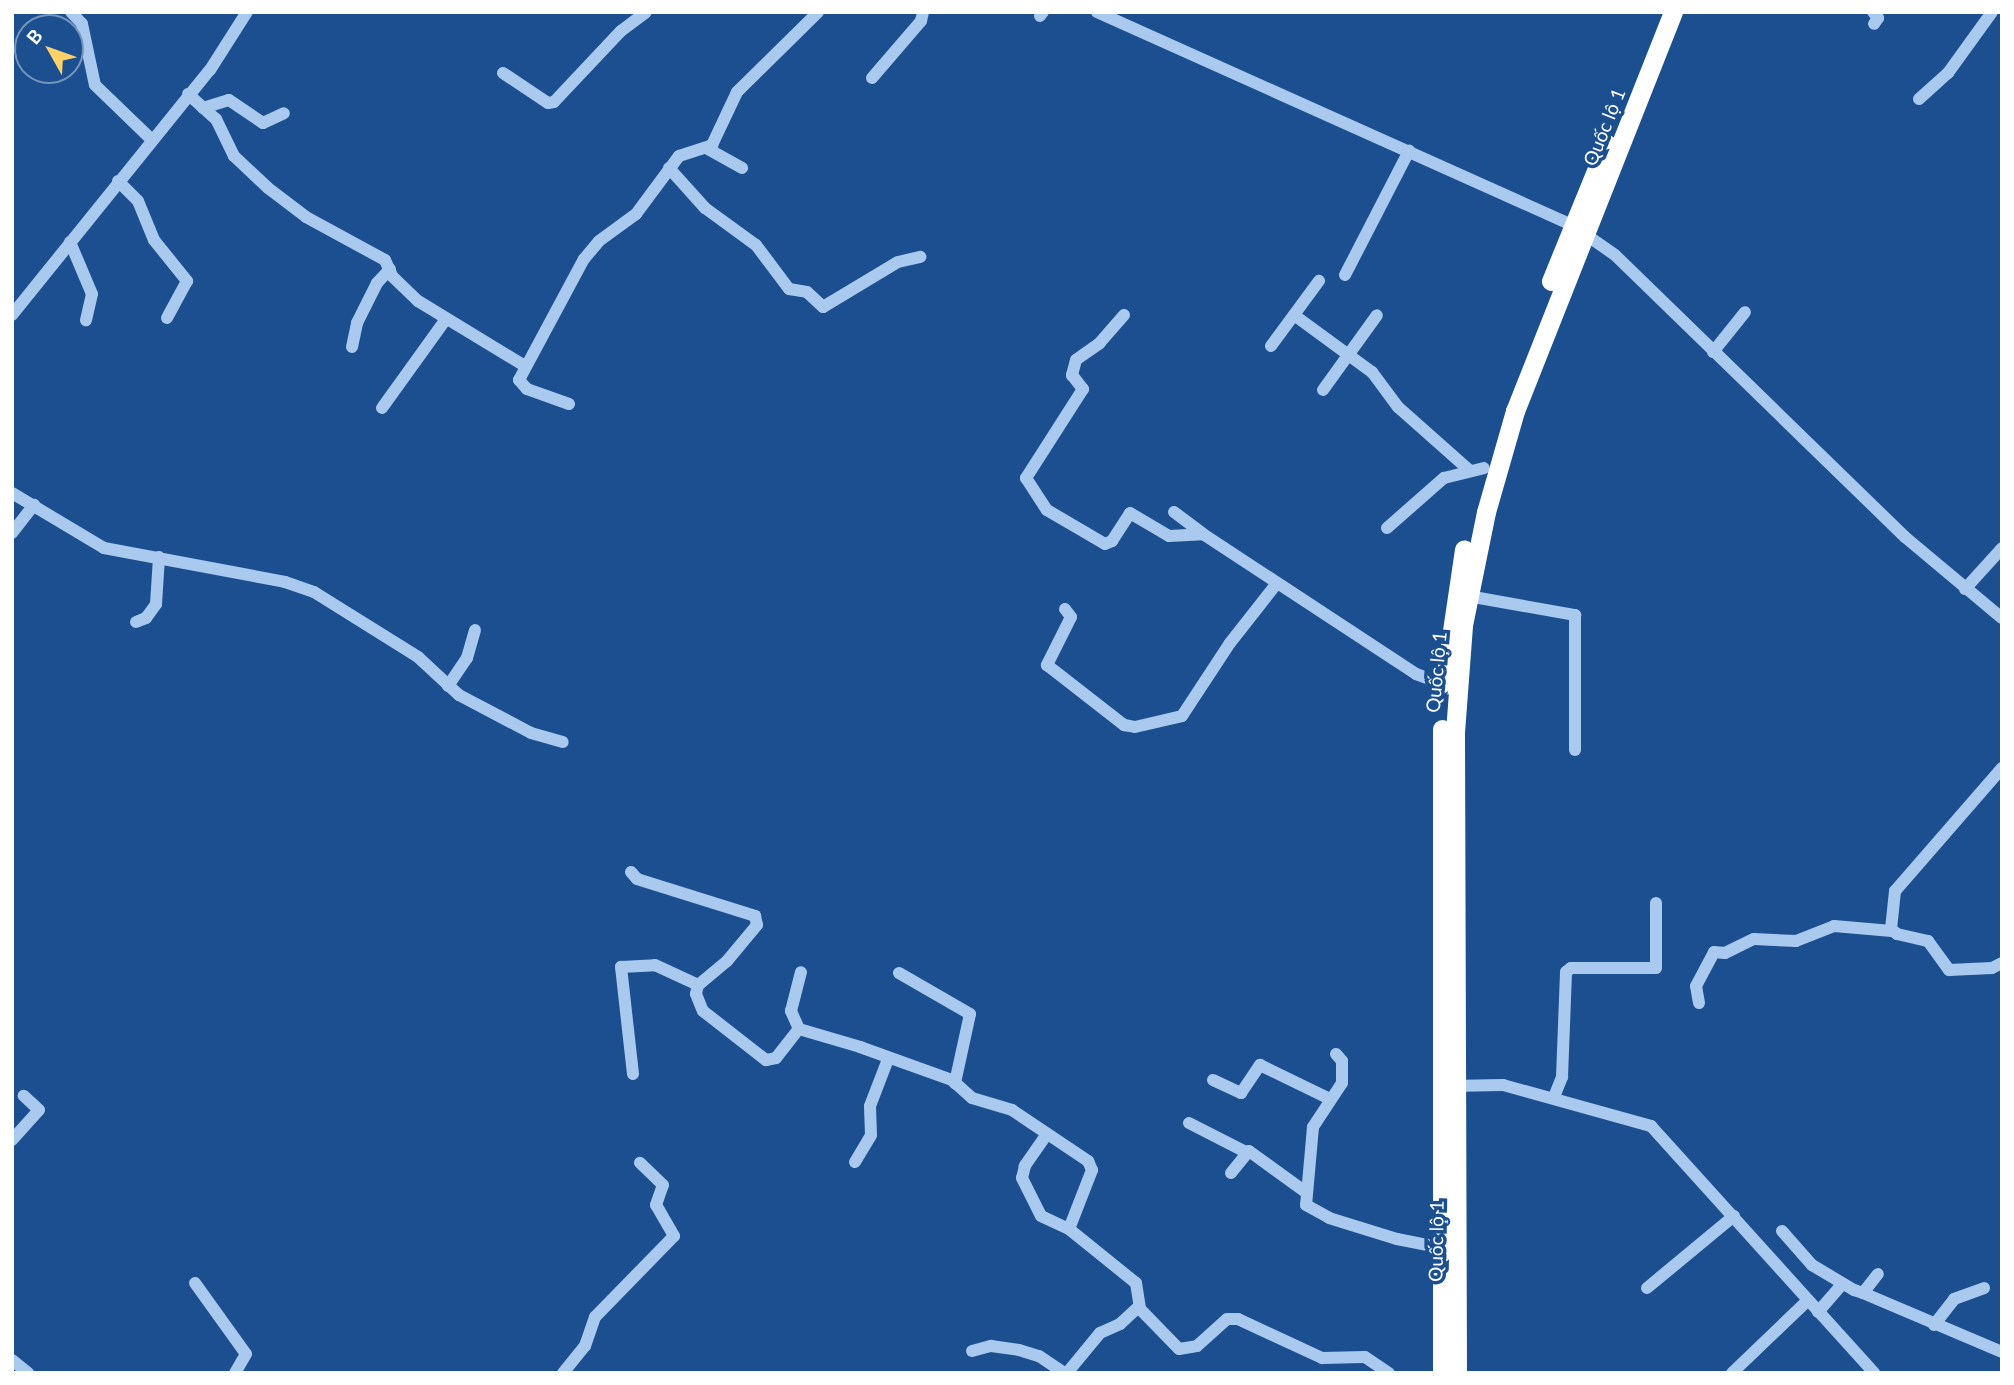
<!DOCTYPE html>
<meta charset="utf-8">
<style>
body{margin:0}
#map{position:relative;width:2014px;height:1385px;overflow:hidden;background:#1b4f8f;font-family:Lato,sans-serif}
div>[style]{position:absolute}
.minor>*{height:12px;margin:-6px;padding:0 6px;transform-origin:6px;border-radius:6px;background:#a9c9ee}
.highway>*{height:19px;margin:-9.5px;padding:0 9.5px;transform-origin:9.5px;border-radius:9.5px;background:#fff}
span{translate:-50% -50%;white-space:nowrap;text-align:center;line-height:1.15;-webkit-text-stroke:7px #1b4f8f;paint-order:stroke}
.street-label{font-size:19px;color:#fff}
.frame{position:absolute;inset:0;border:14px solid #fff;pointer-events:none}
.north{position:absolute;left:14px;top:14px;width:70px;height:70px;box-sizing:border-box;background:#1b4f8f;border:2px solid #7695bc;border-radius:50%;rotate:310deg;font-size:19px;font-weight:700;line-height:28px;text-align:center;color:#fff}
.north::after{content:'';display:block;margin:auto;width:24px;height:32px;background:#ffd166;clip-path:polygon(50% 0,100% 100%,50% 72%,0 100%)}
</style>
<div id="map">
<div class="minor">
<div style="left:71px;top:12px;width:16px;rotate:47deg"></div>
<div style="left:82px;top:24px;width:62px;rotate:78deg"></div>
<div style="left:95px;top:85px;width:78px;rotate:44deg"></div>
<div style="left:1097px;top:12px;width:521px;rotate:24.15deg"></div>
<div style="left:1572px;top:225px;width:52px;rotate:34.9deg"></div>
<div style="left:1615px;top:255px;width:405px;rotate:44.2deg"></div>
<div style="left:1905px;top:537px;width:126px;rotate:39.9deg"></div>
<div style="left:1873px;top:12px;width:8px;rotate:50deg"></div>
<div style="left:1878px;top:18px;width:7px;rotate:124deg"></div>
<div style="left:1040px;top:16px;width:5px;rotate:-53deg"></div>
<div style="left:503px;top:73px;width:54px;rotate:33.7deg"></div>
<div style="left:548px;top:103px;width:6px;rotate:-9deg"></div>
<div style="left:554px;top:102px;width:98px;rotate:-46.7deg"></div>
<div style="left:621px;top:31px;width:31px;rotate:-37deg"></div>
<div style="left:872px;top:78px;width:75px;rotate:-49.3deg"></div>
<div style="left:921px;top:21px;width:9px;rotate:-77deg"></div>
<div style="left:188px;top:94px;width:38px;rotate:42deg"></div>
<div style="left:216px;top:119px;width:41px;rotate:64.1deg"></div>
<div style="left:234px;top:156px;width:47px;rotate:43.3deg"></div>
<div style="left:268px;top:188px;width:48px;rotate:37.3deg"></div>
<div style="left:306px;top:217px;width:90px;rotate:28.6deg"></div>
<div style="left:385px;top:260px;width:17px;rotate:66deg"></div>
<div style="left:392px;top:276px;width:36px;rotate:44deg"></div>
<div style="left:418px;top:301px;width:125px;rotate:31.3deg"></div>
<div style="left:1919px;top:99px;width:39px;rotate:-42deg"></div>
<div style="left:1948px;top:73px;width:75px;rotate:-54.2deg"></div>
<div style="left:203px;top:108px;width:27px;rotate:-17deg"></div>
<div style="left:229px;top:100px;width:41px;rotate:34.1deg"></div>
<div style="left:263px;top:123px;width:23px;rotate:-25deg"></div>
<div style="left:708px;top:149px;width:39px;rotate:29deg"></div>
<div style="left:669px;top:168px;width:54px;rotate:48deg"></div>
<div style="left:705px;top:208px;width:63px;rotate:36deg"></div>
<div style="left:756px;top:245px;width:55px;rotate:53.1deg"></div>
<div style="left:789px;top:289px;width:18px;rotate:9deg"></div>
<div style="left:807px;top:292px;width:22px;rotate:43deg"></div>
<div style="left:823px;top:307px;width:87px;rotate:-31deg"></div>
<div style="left:898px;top:262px;width:23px;rotate:-13deg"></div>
<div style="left:118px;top:181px;width:28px;rotate:45deg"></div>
<div style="left:138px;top:201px;width:42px;rotate:67.7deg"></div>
<div style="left:154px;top:240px;width:53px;rotate:51.2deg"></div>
<div style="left:187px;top:281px;width:42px;rotate:118.4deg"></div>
<div style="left:70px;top:242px;width:56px;rotate:67.1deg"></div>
<div style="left:92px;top:294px;width:27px;rotate:103deg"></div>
<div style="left:1345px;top:275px;width:140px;rotate:-62.7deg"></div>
<div style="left:12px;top:315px;width:315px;rotate:-51.1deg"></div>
<div style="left:210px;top:70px;width:69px;rotate:-57.5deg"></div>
<div style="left:1124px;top:315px;width:37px;rotate:131deg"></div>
<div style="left:1100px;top:343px;width:29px;rotate:145deg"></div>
<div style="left:1076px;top:360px;width:16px;rotate:105deg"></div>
<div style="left:1072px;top:375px;width:18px;rotate:52deg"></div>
<div style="left:1083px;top:389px;width:106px;rotate:122.6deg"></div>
<div style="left:1026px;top:478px;width:38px;rotate:57deg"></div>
<div style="left:1047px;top:510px;width:67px;rotate:30.4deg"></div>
<div style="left:1105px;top:544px;width:8px;rotate:-23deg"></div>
<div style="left:1112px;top:541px;width:33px;rotate:-57deg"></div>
<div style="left:1130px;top:513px;width:45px;rotate:30.5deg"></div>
<div style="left:1169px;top:536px;width:34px;rotate:-3deg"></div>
<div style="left:1203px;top:534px;width:255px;rotate:33.3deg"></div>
<div style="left:1416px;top:674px;width:30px;rotate:20deg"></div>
<div style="left:1294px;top:315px;width:97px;rotate:36.2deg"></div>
<div style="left:1372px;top:372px;width:44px;rotate:53.4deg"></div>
<div style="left:1398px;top:407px;width:95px;rotate:41.6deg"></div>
<div style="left:1271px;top:346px;width:81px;rotate:-53.6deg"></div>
<div style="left:352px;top:347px;width:25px;rotate:-78deg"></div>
<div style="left:357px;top:323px;width:45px;rotate:-63.4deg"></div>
<div style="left:377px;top:283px;width:19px;rotate:-47deg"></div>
<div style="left:1713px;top:352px;width:51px;rotate:-51.3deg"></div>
<div style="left:1323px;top:390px;width:92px;rotate:-54.2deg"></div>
<div style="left:569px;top:404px;width:45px;rotate:-160.3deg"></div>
<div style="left:527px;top:389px;width:12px;rotate:-132deg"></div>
<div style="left:519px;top:380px;width:137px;rotate:-61.8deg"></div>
<div style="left:584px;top:259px;width:23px;rotate:-50deg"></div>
<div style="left:599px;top:241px;width:46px;rotate:-36.1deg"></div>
<div style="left:636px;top:214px;width:72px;rotate:-53.4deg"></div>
<div style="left:679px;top:156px;width:35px;rotate:-18deg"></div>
<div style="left:712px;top:145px;width:59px;rotate:-64.7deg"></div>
<div style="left:737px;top:92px;width:114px;rotate:-44.6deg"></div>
<div style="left:382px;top:408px;width:110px;rotate:-54.3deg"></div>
<div style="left:12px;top:493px;width:107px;rotate:30.9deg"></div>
<div style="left:104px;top:548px;width:184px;rotate:10.6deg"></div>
<div style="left:285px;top:582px;width:31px;rotate:19deg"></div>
<div style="left:314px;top:592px;width:123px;rotate:32deg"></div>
<div style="left:418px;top:657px;width:56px;rotate:42.8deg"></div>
<div style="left:459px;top:695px;width:81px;rotate:27.8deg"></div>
<div style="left:531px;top:733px;width:33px;rotate:16deg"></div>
<div style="left:1174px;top:512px;width:36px;rotate:37deg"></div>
<div style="left:1387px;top:528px;width:76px;rotate:-41.3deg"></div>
<div style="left:1444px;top:478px;width:41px;rotate:-14deg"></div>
<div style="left:12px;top:533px;width:36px;rotate:-52deg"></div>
<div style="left:1965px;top:589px;width:55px;rotate:-47.9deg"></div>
<div style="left:1468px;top:596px;width:109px;rotate:10.1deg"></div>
<div style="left:1575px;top:615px;width:135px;rotate:90deg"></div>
<div style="left:1065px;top:609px;width:10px;rotate:53deg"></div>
<div style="left:1071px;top:617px;width:54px;rotate:116.6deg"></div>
<div style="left:1047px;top:665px;width:98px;rotate:37.9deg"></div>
<div style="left:1124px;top:725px;width:11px;rotate:10deg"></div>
<div style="left:1135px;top:727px;width:48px;rotate:-13.2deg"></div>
<div style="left:1182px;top:716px;width:87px;rotate:-56.7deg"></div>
<div style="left:1230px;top:643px;width:76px;rotate:-51.9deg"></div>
<div style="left:136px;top:622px;width:11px;rotate:-22deg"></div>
<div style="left:146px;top:618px;width:17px;rotate:-54deg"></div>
<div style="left:156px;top:604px;width:47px;rotate:-86.3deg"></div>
<div style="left:448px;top:686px;width:34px;rotate:-56deg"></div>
<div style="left:467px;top:658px;width:29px;rotate:-74deg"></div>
<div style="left:2002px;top:768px;width:163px;rotate:131deg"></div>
<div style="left:1895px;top:891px;width:38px;rotate:96deg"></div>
<div style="left:1891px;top:929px;width:8px;rotate:40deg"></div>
<div style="left:1897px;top:934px;width:32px;rotate:13deg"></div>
<div style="left:1928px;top:941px;width:36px;rotate:54deg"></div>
<div style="left:1949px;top:970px;width:43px;rotate:-2.7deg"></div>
<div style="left:1992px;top:968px;width:11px;rotate:-27deg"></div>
<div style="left:631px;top:872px;width:9px;rotate:49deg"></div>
<div style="left:637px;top:879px;width:124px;rotate:17.4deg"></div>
<div style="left:755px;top:916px;width:9px;rotate:77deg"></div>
<div style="left:757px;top:925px;width:47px;rotate:129.8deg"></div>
<div style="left:727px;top:961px;width:38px;rotate:140deg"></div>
<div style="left:698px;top:985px;width:9px;rotate:103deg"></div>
<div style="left:696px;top:994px;width:18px;rotate:68deg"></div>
<div style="left:703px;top:1011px;width:80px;rotate:37.9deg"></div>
<div style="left:766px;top:1060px;width:10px;rotate:-11deg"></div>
<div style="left:776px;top:1058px;width:37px;rotate:-52deg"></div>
<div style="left:799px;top:1029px;width:64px;rotate:16.4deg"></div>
<div style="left:860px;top:1047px;width:98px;rotate:19.7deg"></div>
<div style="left:952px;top:1080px;width:27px;rotate:42deg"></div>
<div style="left:972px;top:1098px;width:42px;rotate:16.7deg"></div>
<div style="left:1012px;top:1110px;width:92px;rotate:33.9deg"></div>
<div style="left:1088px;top:1161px;width:10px;rotate:66deg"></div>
<div style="left:1092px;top:1170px;width:63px;rotate:111.3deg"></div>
<div style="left:1069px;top:1229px;width:86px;rotate:38.9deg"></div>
<div style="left:1136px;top:1283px;width:26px;rotate:81deg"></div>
<div style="left:1140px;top:1309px;width:56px;rotate:45.7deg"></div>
<div style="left:1179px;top:1349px;width:18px;rotate:-9deg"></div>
<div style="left:1197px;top:1346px;width:40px;rotate:-42deg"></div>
<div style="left:1227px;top:1319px;width:11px"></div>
<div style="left:1238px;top:1319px;width:93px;rotate:24.9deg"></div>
<div style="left:1322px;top:1358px;width:43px;rotate:-1.3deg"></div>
<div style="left:1365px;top:1357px;width:29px;rotate:34deg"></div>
<div style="left:899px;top:973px;width:82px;rotate:30deg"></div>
<div style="left:970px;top:1014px;width:71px;rotate:102.3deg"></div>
<div style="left:1699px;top:1003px;width:17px;rotate:-100deg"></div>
<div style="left:1696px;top:986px;width:38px;rotate:-62deg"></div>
<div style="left:1714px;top:952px;width:11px;rotate:5deg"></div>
<div style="left:1725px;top:953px;width:32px;rotate:-26deg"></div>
<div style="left:1754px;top:939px;width:42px;rotate:2.7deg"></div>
<div style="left:1796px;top:941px;width:41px;rotate:-21.5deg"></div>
<div style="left:1834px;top:926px;width:58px;rotate:4.9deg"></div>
<div style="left:799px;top:1029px;width:20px;rotate:-114deg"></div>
<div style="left:791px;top:1011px;width:40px;rotate:-75.6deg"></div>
<div style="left:1336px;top:1054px;width:9px;rotate:49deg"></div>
<div style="left:1342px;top:1061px;width:22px;rotate:90deg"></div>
<div style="left:1342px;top:1083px;width:53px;rotate:123.4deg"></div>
<div style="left:1313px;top:1127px;width:78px;rotate:95.1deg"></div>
<div style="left:1306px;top:1205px;width:26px;rotate:29deg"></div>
<div style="left:1329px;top:1218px;width:71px;rotate:17.2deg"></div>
<div style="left:1397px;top:1239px;width:47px;rotate:11.1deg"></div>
<div style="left:633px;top:1074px;width:108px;rotate:-96.4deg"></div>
<div style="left:621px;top:967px;width:34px;rotate:-3deg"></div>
<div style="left:655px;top:965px;width:47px;rotate:24.9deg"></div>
<div style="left:1213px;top:1080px;width:31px;rotate:25deg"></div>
<div style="left:1241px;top:1093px;width:34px;rotate:-56deg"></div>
<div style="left:1260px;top:1065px;width:78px;rotate:25.9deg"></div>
<div style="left:1451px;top:1086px;width:52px;rotate:-1.1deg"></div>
<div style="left:1503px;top:1085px;width:154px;rotate:15.5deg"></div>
<div style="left:1651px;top:1126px;width:333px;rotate:47.9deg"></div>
<div style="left:1554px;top:1097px;width:22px;rotate:-68deg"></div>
<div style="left:1562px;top:1077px;width:105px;rotate:-87.8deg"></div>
<div style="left:1566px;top:972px;width:6px;rotate:-39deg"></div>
<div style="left:1571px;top:968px;width:85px"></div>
<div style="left:1656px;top:968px;width:65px;rotate:-90deg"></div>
<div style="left:1189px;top:1123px;width:64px;rotate:27deg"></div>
<div style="left:1047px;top:1134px;width:39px;rotate:125deg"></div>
<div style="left:1025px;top:1166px;width:12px;rotate:104deg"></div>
<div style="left:1022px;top:1178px;width:42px;rotate:63.4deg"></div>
<div style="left:1041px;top:1216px;width:31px;rotate:25deg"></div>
<div style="left:12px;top:1140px;width:40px;rotate:-48deg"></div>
<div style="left:39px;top:1110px;width:21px;rotate:-137deg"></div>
<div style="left:855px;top:1162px;width:31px;rotate:-59deg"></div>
<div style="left:871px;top:1135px;width:29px;rotate:-92deg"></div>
<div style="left:870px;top:1106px;width:50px;rotate:-69deg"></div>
<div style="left:1231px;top:1173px;width:28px;rotate:-51deg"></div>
<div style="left:1249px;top:1151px;width:68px;rotate:36deg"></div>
<div style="left:1782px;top:1231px;width:45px;rotate:48.6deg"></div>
<div style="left:1812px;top:1265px;width:49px;rotate:30.8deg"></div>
<div style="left:1854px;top:1290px;width:9px;rotate:18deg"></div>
<div style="left:1863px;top:1293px;width:24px;rotate:-52deg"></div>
<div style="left:195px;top:1283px;width:87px;rotate:54.3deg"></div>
<div style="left:246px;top:1354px;width:22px;rotate:120deg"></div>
<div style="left:1647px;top:1288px;width:113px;rotate:-39.6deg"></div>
<div style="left:1863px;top:1293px;width:151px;rotate:23deg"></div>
<div style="left:1818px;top:1312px;width:37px;rotate:-49deg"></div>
<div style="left:1934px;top:1325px;width:33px;rotate:-52deg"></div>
<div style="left:1954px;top:1299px;width:32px;rotate:-20deg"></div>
<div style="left:972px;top:1351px;width:20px;rotate:-15deg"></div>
<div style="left:991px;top:1346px;width:28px;rotate:8deg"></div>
<div style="left:1019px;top:1350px;width:21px;rotate:17deg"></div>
<div style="left:1039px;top:1356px;width:30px;rotate:34deg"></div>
<div style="left:12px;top:1360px;width:21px;rotate:39deg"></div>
<div style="left:563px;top:1373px;width:35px;rotate:-51deg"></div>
<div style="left:585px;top:1346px;width:31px;rotate:-71deg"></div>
<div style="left:595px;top:1317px;width:113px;rotate:-45.7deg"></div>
<div style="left:674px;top:1236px;width:36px;rotate:-120deg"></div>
<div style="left:656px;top:1205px;width:21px;rotate:-71deg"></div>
<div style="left:663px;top:1185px;width:32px;rotate:-136deg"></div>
<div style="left:1067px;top:1373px;width:52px;rotate:-50.5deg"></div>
<div style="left:1100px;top:1333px;width:22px;rotate:-24deg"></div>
<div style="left:1120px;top:1324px;width:26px;rotate:-43deg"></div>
<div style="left:1732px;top:1373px;width:105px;rotate:-43.8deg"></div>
</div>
<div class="highway">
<div style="left:1551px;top:281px;width:148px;rotate:-67.8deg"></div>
<div style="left:1444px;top:685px;width:137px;rotate:-81.6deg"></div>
<div style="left:1442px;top:1373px;width:644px;rotate:-90deg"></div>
<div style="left:1457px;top:1373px;width:641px;rotate:-90.18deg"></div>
<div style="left:1455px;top:732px;width:107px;rotate:-85.7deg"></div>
<div style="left:1463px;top:625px;width:115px;rotate:-78.5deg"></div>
<div style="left:1486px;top:512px;width:105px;rotate:-74deg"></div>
<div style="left:1515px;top:411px;width:429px;rotate:-68.4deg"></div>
</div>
<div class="street-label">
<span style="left:1604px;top:127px;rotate:-68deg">Quốc lộ 1</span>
<span style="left:1436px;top:672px;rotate:-85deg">Quốc lộ 1</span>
<span style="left:1436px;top:1241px;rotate:-89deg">Quốc lộ 1</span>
</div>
<div class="frame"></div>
<div class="north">B</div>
</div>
